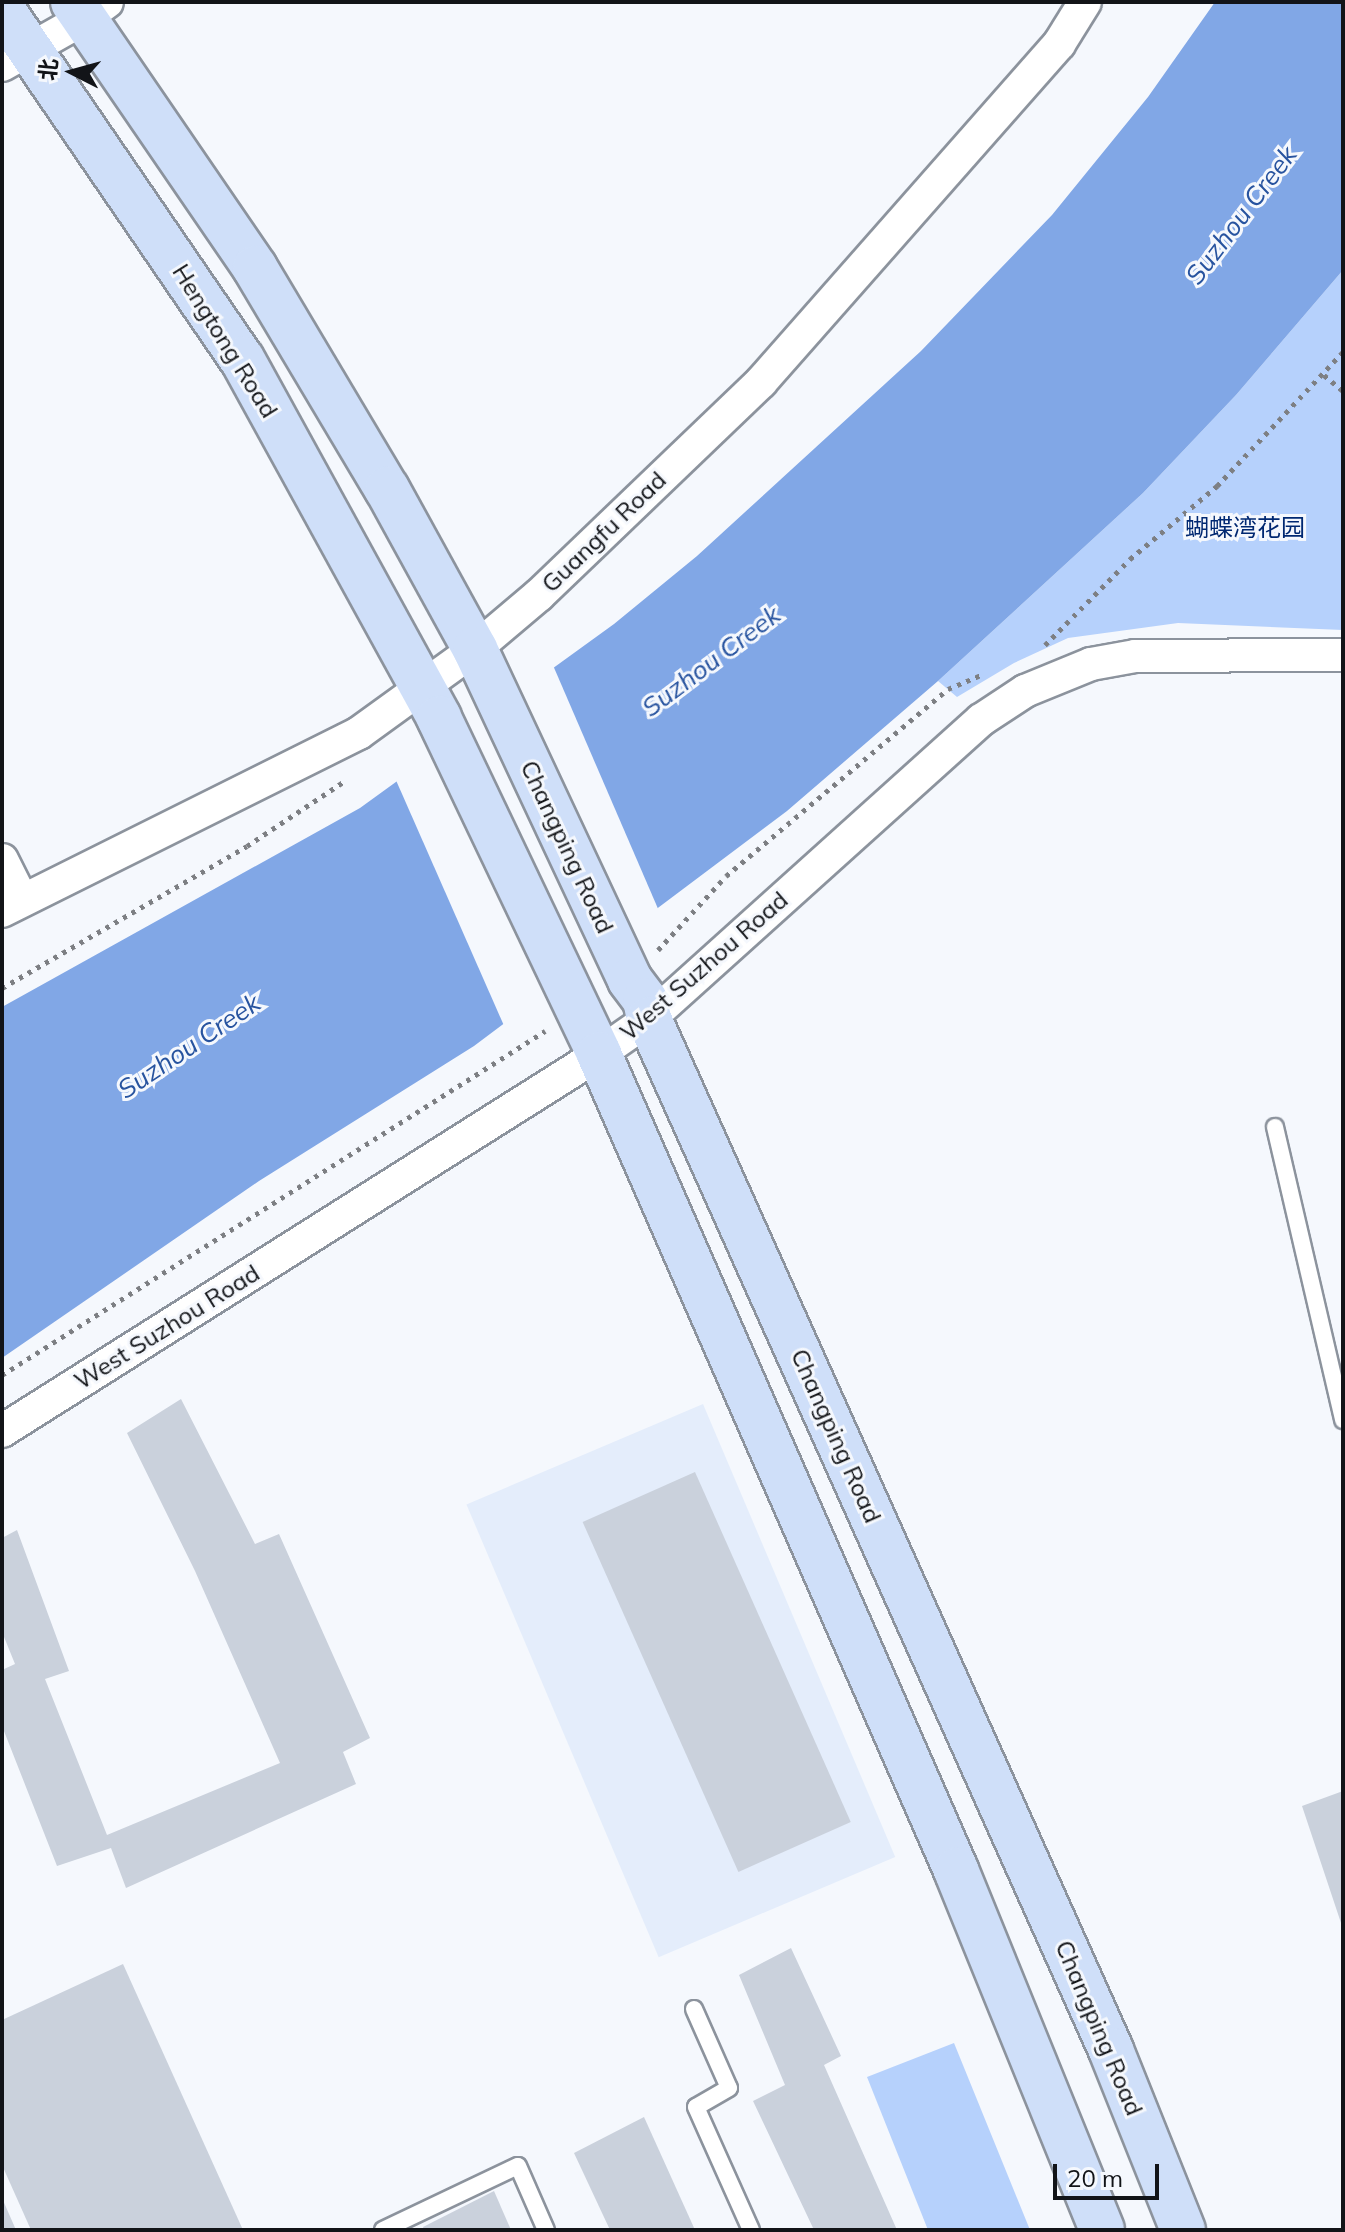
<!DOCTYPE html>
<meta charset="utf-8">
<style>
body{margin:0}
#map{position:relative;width:1345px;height:2232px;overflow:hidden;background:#f5f8fd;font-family:Mulish,"Noto Sans SC",sans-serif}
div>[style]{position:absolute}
.built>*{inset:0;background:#e4edfb;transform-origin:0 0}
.green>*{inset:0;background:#b6d1fc}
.water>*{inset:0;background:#81a7e6}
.pier>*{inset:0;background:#f5f8fd}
.building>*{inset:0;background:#cad1dc;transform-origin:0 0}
.path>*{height:5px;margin-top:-2.5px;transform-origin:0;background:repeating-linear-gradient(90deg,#7d7f83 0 4px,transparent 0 10px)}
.roads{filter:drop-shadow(2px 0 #8c939d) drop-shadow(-2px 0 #8c939d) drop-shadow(0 2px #8c939d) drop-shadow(0 -2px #8c939d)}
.lane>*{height:16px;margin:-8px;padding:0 8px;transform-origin:8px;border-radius:8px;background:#fff}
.street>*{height:32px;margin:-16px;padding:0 16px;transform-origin:16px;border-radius:16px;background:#fff}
.secondary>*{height:44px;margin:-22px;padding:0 22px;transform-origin:22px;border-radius:22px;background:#cfdff9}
span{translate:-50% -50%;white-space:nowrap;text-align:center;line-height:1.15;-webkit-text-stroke:6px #f5f8fd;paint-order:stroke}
.street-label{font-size:24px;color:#121418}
.park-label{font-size:24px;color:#002871}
.water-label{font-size:26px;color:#27539f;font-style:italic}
.frame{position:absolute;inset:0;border:4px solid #121418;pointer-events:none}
.north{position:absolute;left:32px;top:32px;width:80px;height:80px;-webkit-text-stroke:6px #f5f8fd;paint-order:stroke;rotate:276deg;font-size:22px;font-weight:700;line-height:32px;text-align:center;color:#121418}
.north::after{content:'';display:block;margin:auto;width:28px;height:36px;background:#121418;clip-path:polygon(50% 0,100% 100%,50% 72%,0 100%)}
.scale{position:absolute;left:1053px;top:2164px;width:106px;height:36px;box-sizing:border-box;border:4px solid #121418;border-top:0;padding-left:10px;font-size:24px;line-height:28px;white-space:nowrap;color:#121418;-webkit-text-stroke:6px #f5f8fd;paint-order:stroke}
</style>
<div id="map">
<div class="built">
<div style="left:703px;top:1404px;width:492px;height:257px;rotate:67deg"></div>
</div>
<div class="green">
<div style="clip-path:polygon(1343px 270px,1343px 630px,1178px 623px,1068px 638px,1014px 663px,957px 697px,938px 681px,1143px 493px,1236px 395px)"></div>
<div style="clip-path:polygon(954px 2043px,1030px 2230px,928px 2230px,867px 2077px)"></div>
</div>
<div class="water">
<div style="clip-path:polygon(1215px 2px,1343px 2px,1343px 270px,1236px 395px,1143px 493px,938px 681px,787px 811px,474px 1046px,259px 1181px,2px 1358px,2px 1007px,360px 808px,614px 624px,697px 556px,921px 351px,1052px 215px,1148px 97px)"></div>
</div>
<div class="pier">
<div style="clip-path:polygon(552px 663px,659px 911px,505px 1028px,395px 778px)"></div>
</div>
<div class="building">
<div style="clip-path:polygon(181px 1399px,255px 1544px,279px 1534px,370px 1738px,343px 1752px,356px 1784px,126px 1888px,111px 1848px,57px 1866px,2px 1726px,2px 1670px,15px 1664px,2px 1632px,2px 1538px,17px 1530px,69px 1671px,45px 1679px,107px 1835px,280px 1763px,195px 1571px,127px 1433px)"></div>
<div style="left:695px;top:1472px;width:383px;height:123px;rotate:66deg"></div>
<div style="clip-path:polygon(1343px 1791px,1343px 1926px,1342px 1926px,1302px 1806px)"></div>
<div style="clip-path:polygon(791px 1948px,841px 2056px,824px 2065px,897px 2230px,814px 2230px,753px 2101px,785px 2085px,739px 1975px)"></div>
<div style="clip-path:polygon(123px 1964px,243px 2230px,31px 2230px,2px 2165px,2px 2020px)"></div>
<div style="clip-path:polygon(644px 2117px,695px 2230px,610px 2230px,574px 2153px)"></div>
<div style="clip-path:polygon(494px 2191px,511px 2230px,424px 2230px,423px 2227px)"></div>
<div style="clip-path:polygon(2px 2198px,16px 2230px,2px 2230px)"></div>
</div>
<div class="path">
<div style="left:1324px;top:375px;width:25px;rotate:40deg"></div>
<div style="left:1045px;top:645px;width:121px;rotate:-45.3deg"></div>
<div style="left:1130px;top:559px;width:114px;rotate:-40deg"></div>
<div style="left:1217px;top:486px;width:184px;rotate:-46.8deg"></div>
<div style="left:658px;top:950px;width:100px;rotate:-47.4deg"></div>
<div style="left:726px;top:876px;width:290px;rotate:-40.1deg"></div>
<div style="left:948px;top:689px;width:39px;rotate:-23deg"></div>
<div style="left:2px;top:988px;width:283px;rotate:-30.1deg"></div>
<div style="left:247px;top:846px;width:118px;rotate:-33.6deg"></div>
<div style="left:2px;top:1375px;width:643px;rotate:-32.35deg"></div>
</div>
<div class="roads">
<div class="lane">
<div style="left:1275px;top:1127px;width:301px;rotate:76.9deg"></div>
<div style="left:694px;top:2009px;width:86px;rotate:66.1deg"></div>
<div style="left:729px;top:2088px;width:38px;rotate:150deg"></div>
<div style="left:696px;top:2107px;width:135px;rotate:65.9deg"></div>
<div style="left:383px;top:2230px;width:149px;rotate:-25.4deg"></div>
<div style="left:518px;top:2166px;width:70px;rotate:66.4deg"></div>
</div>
<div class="street">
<div style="left:2px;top:65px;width:95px;rotate:-29.5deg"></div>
<div style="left:85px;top:18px;width:27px;rotate:-36deg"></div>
<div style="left:2px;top:860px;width:45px;rotate:63.4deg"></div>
<div style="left:2px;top:911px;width:399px;rotate:-26.5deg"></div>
<div style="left:359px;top:733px;width:143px;rotate:-35.9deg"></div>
<div style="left:475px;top:649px;width:84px;rotate:-40.2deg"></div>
<div style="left:539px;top:595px;width:308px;rotate:-43.8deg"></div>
<div style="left:761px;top:382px;width:451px;rotate:-48.6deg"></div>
<div style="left:1059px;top:44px;width:49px;rotate:-58.2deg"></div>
<div style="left:2px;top:1431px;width:706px;rotate:-32.27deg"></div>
<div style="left:599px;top:1054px;width:61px;rotate:-35deg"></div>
<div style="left:649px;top:1019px;width:447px;rotate:-42deg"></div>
<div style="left:981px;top:720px;width:53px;rotate:-33.4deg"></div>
<div style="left:1025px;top:691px;width:71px;rotate:-22.2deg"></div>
<div style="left:1091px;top:664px;width:45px;rotate:-10.3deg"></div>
<div style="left:1135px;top:656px;width:208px;rotate:-0.3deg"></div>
</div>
<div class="secondary">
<div style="left:73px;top:2px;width:322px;rotate:55.6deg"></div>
<div style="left:255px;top:268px;width:257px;rotate:59.2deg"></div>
<div style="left:387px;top:489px;width:183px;rotate:61.2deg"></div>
<div style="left:475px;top:649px;width:365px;rotate:64.9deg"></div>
<div style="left:630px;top:980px;width:25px;rotate:53deg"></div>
<div style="left:645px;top:1000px;width:19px;rotate:78deg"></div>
<div style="left:649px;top:1019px;width:1130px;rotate:65.86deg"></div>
<div style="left:1111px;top:2050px;width:194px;rotate:68.2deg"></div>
<div style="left:2px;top:9px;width:424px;rotate:55.6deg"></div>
<div style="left:242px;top:359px;width:409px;rotate:61.2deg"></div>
<div style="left:439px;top:718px;width:372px;rotate:64.5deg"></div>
<div style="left:599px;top:1054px;width:891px;rotate:66.37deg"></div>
<div style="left:956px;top:1870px;width:388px;rotate:67.9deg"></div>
</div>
</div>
<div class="street-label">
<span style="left:225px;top:341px;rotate:58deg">Hengtong Road</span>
<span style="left:604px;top:532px;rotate:-44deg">Guangfu Road</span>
<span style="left:567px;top:847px;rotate:65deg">Changping Road</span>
<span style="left:704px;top:966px;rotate:-41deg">West Suzhou Road</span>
<span style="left:167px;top:1327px;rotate:-32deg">West Suzhou Road</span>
<span style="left:836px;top:1436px;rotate:66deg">Changping Road</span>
<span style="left:1099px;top:2028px;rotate:67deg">Changping Road</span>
</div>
<div class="park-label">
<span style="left:1245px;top:528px">蝴蝶湾花园</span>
</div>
<div class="water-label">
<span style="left:1241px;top:215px;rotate:-53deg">Suzhou Creek</span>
<span style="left:711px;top:661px;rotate:-37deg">Suzhou Creek</span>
<span style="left:189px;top:1046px;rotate:-34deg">Suzhou Creek</span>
</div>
<div class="frame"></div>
<div class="north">北</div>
<div class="scale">20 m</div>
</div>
